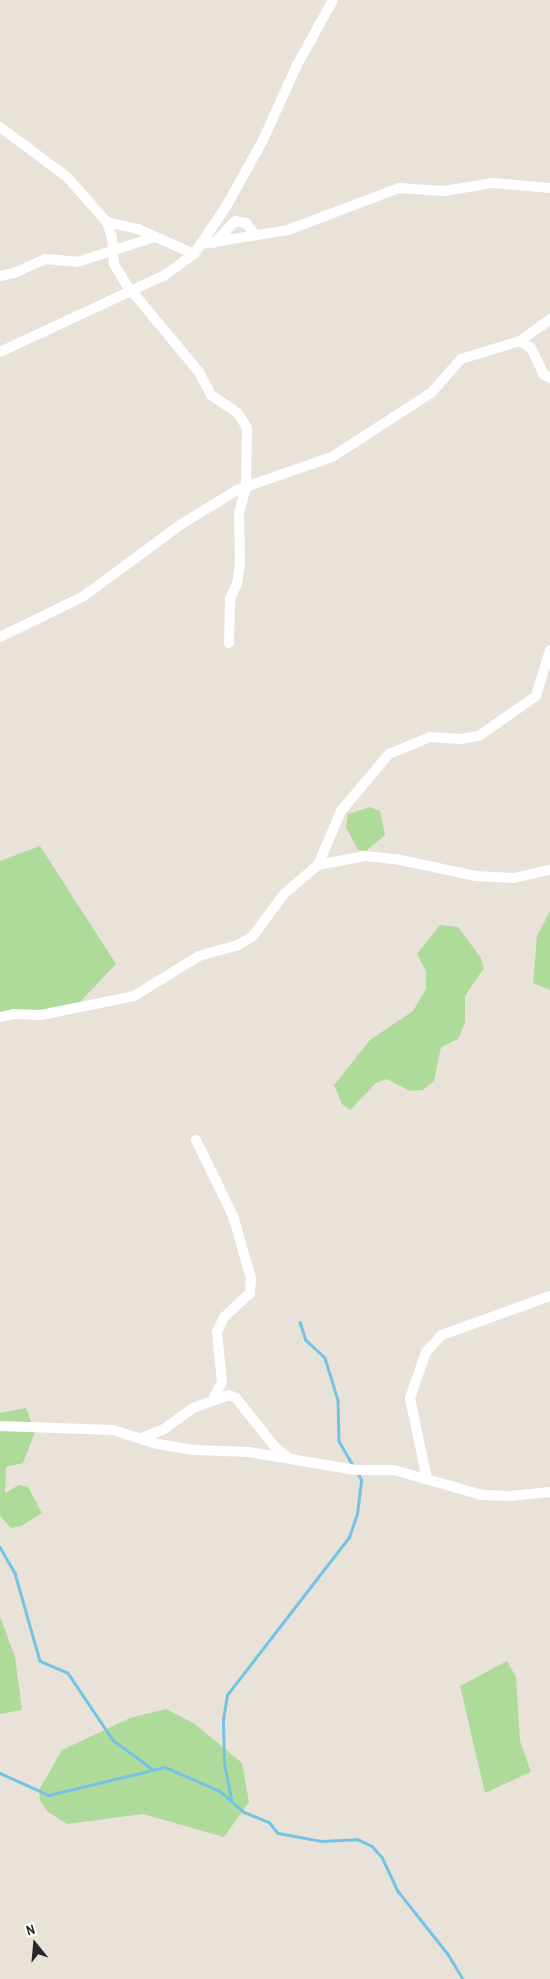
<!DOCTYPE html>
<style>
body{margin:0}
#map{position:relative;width:550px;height:1979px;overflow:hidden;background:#e8e2d9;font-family:"Archivo Narrow",sans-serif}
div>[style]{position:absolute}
.green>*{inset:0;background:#aedb99}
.stream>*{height:2.5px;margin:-1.25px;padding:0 1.25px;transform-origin:1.25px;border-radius:1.25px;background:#73c3e4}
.minor>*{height:10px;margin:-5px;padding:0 5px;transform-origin:5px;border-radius:5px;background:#fff}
span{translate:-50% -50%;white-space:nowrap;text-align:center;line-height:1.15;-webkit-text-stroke:4px #fff;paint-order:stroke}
.north{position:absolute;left:10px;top:1919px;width:50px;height:50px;-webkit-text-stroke:4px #fff;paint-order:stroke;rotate:343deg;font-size:14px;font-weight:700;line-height:20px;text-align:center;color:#272727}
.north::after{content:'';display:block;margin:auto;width:18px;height:22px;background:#272727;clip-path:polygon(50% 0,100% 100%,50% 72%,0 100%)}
</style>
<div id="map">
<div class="green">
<div style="clip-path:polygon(370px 807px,380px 811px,385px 835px,366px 851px,358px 850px,346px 827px,348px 814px)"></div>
<div style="clip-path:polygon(40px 846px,116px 964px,75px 1007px,0 1015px,0 861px)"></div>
<div style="clip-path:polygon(550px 911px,550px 990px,533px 983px,537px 936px)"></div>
<div style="clip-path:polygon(440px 925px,458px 927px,481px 958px,484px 968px,465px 996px,465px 1023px,458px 1039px,441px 1047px,434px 1081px,423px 1090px,410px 1091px,387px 1079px,376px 1083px,350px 1110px,342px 1104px,334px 1085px,370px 1040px,413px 1011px,426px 989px,426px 971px,417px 954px)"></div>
<div style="clip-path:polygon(26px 1408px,35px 1432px,23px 1463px,6px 1467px,5px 1493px,19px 1485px,28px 1487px,42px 1513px,21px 1526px,11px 1528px,0 1516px,0 1413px)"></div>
<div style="clip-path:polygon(0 1616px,15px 1657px,22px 1710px,0 1714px)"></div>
<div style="clip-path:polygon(507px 1661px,516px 1677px,520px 1741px,531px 1772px,485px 1793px,460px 1686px)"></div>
<div style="clip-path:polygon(166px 1709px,195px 1724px,242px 1763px,249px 1802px,224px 1837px,143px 1814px,67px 1824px,48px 1812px,40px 1800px,39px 1790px,62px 1750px,130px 1718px)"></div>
</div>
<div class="stream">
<div style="left:300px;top:1322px;width:19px;rotate:72deg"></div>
<div style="left:306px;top:1340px;width:26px;rotate:43deg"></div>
<div style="left:325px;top:1358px;width:44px;rotate:72.8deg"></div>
<div style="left:338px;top:1400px;width:41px;rotate:88.6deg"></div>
<div style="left:339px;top:1441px;width:28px;rotate:60deg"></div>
<div style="left:0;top:1547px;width:30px;rotate:60deg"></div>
<div style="left:15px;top:1573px;width:91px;rotate:74.1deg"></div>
<div style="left:40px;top:1661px;width:30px;rotate:23deg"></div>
<div style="left:68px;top:1673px;width:81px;rotate:56.1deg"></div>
<div style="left:113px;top:1740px;width:47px;rotate:36.4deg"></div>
<div style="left:0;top:1773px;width:54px;rotate:24.2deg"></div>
<div style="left:49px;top:1795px;width:119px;rotate:-13.6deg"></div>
<div style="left:165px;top:1767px;width:60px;rotate:23.6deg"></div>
<div style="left:220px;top:1791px;width:32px;rotate:41deg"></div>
<div style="left:244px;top:1812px;width:27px;rotate:22deg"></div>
<div style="left:269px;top:1822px;width:14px;rotate:51deg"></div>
<div style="left:278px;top:1833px;width:45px;rotate:10.3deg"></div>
<div style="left:322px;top:1841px;width:35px;rotate:-3deg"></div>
<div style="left:357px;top:1839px;width:17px;rotate:25deg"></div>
<div style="left:372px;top:1846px;width:15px;rotate:48deg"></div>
<div style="left:382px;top:1857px;width:38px;rotate:65deg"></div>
<div style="left:398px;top:1891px;width:80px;rotate:51.6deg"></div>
<div style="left:448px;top:1954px;width:29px;rotate:59deg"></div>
<div style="left:231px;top:1799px;width:36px;rotate:-101deg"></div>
<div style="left:224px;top:1764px;width:44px;rotate:-91.3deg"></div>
<div style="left:223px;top:1720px;width:25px;rotate:-81deg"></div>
<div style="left:227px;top:1695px;width:200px;rotate:-52.3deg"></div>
<div style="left:349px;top:1537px;width:24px;rotate:-71deg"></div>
<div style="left:357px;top:1514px;width:34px;rotate:-83deg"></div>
<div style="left:361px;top:1480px;width:9px;rotate:-117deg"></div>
</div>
<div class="minor">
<div style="left:0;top:127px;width:84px;rotate:36.7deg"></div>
<div style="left:67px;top:177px;width:60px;rotate:48.4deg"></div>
<div style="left:107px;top:222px;width:32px;rotate:13deg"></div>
<div style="left:138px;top:229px;width:61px;rotate:24.1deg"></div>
<div style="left:107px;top:222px;width:16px;rotate:72deg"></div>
<div style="left:112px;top:237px;width:27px;rotate:86deg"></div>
<div style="left:114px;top:264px;width:23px;rotate:59deg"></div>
<div style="left:126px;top:284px;width:114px;rotate:50.3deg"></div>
<div style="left:199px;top:372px;width:26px;rotate:62deg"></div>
<div style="left:211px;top:395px;width:32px;rotate:34deg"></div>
<div style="left:238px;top:413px;width:17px;rotate:59deg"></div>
<div style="left:247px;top:428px;width:59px;rotate:91deg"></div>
<div style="left:246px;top:487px;width:27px;rotate:105deg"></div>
<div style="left:239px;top:513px;width:50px;rotate:88.9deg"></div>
<div style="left:240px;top:563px;width:21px;rotate:98deg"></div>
<div style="left:237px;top:584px;width:17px;rotate:115deg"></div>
<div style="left:230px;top:599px;width:44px;rotate:91.3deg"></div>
<div style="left:214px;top:243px;width:30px;rotate:-46deg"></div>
<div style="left:235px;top:221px;width:11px;rotate:10deg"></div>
<div style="left:246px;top:223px;width:13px;rotate:51deg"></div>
<div style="left:201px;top:244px;width:88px;rotate:-9.1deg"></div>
<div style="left:288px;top:230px;width:119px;rotate:-20.7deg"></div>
<div style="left:399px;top:188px;width:45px;rotate:3.8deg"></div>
<div style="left:444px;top:191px;width:50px;rotate:-9.3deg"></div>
<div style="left:493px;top:183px;width:57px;rotate:5deg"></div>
<div style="left:0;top:276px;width:14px;rotate:-12deg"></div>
<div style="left:14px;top:273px;width:34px;rotate:-24deg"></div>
<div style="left:45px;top:259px;width:32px;rotate:5deg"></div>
<div style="left:77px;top:262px;width:82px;rotate:-17.8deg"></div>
<div style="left:520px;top:341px;width:13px;rotate:32deg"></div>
<div style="left:531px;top:348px;width:30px;rotate:64deg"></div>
<div style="left:544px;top:375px;width:7px;rotate:27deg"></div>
<div style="left:0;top:352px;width:182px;rotate:-25deg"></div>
<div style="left:165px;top:275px;width:36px;rotate:-36deg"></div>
<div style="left:194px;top:254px;width:59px;rotate:-56deg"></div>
<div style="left:227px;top:205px;width:74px;rotate:-61deg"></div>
<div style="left:263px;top:140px;width:82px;rotate:-65.6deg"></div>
<div style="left:297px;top:65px;width:74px;rotate:-61deg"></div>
<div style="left:0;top:637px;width:93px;rotate:-26deg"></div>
<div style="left:84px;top:596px;width:119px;rotate:-36.5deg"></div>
<div style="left:180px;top:525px;width:67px;rotate:-31.6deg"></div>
<div style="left:237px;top:490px;width:101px;rotate:-19.2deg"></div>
<div style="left:332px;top:457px;width:118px;rotate:-32.9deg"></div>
<div style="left:431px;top:393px;width:45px;rotate:-48.6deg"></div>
<div style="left:461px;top:359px;width:62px;rotate:-17deg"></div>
<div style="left:520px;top:341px;width:37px;rotate:-36deg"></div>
<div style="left:318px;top:865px;width:48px;rotate:-10.8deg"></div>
<div style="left:365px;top:856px;width:31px;rotate:6deg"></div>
<div style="left:396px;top:859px;width:82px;rotate:12deg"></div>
<div style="left:476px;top:876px;width:38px;rotate:3deg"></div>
<div style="left:514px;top:878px;width:37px;rotate:-13deg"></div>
<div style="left:0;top:1017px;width:14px;rotate:-12deg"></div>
<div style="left:14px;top:1014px;width:27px;rotate:2deg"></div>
<div style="left:41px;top:1015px;width:95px;rotate:-11.5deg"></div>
<div style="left:134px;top:996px;width:76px;rotate:-31.6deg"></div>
<div style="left:199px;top:956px;width:41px;rotate:-15.8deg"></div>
<div style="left:238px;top:945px;width:17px;rotate:-31deg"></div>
<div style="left:253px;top:936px;width:52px;rotate:-53.6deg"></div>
<div style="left:284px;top:894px;width:45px;rotate:-40.5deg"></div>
<div style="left:318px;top:865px;width:59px;rotate:-66.9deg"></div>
<div style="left:341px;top:811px;width:75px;rotate:-49.9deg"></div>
<div style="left:389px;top:754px;width:44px;rotate:-22.5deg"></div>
<div style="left:430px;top:737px;width:30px;rotate:4deg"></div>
<div style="left:460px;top:739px;width:19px;rotate:-9deg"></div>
<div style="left:479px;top:736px;width:70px;rotate:-35.1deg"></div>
<div style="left:536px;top:696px;width:48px;rotate:-73.1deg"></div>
<div style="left:196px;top:1140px;width:85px;rotate:64deg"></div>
<div style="left:233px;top:1216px;width:65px;rotate:73.8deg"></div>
<div style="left:251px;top:1278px;width:15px;rotate:94deg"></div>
<div style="left:250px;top:1293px;width:35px;rotate:137deg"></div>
<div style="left:224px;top:1317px;width:17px;rotate:115deg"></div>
<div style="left:217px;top:1332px;width:50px;rotate:84.3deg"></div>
<div style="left:222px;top:1382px;width:19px;rotate:118deg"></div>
<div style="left:0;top:1426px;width:113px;rotate:2deg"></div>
<div style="left:113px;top:1430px;width:46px;rotate:17.7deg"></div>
<div style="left:157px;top:1444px;width:38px;rotate:9deg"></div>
<div style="left:195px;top:1450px;width:54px;rotate:2.1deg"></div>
<div style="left:249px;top:1452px;width:108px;rotate:9.6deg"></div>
<div style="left:355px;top:1470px;width:39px"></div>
<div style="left:394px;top:1470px;width:91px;rotate:15.9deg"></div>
<div style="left:482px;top:1495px;width:28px;rotate:2deg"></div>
<div style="left:510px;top:1496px;width:40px;rotate:-5.7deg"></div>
<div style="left:142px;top:1438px;width:24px;rotate:-22deg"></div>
<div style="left:164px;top:1429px;width:36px;rotate:-36deg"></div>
<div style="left:193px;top:1408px;width:38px;rotate:-20deg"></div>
<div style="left:229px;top:1395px;width:8px;rotate:23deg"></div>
<div style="left:236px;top:1398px;width:63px;rotate:51.5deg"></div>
<div style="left:275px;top:1447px;width:16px;rotate:40deg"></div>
<div style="left:427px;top:1479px;width:83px;rotate:-101.9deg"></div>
<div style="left:410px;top:1398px;width:49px;rotate:-70.8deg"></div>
<div style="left:426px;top:1352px;width:23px;rotate:-47deg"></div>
<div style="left:442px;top:1335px;width:115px;rotate:-19.9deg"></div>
</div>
<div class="north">N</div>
</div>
